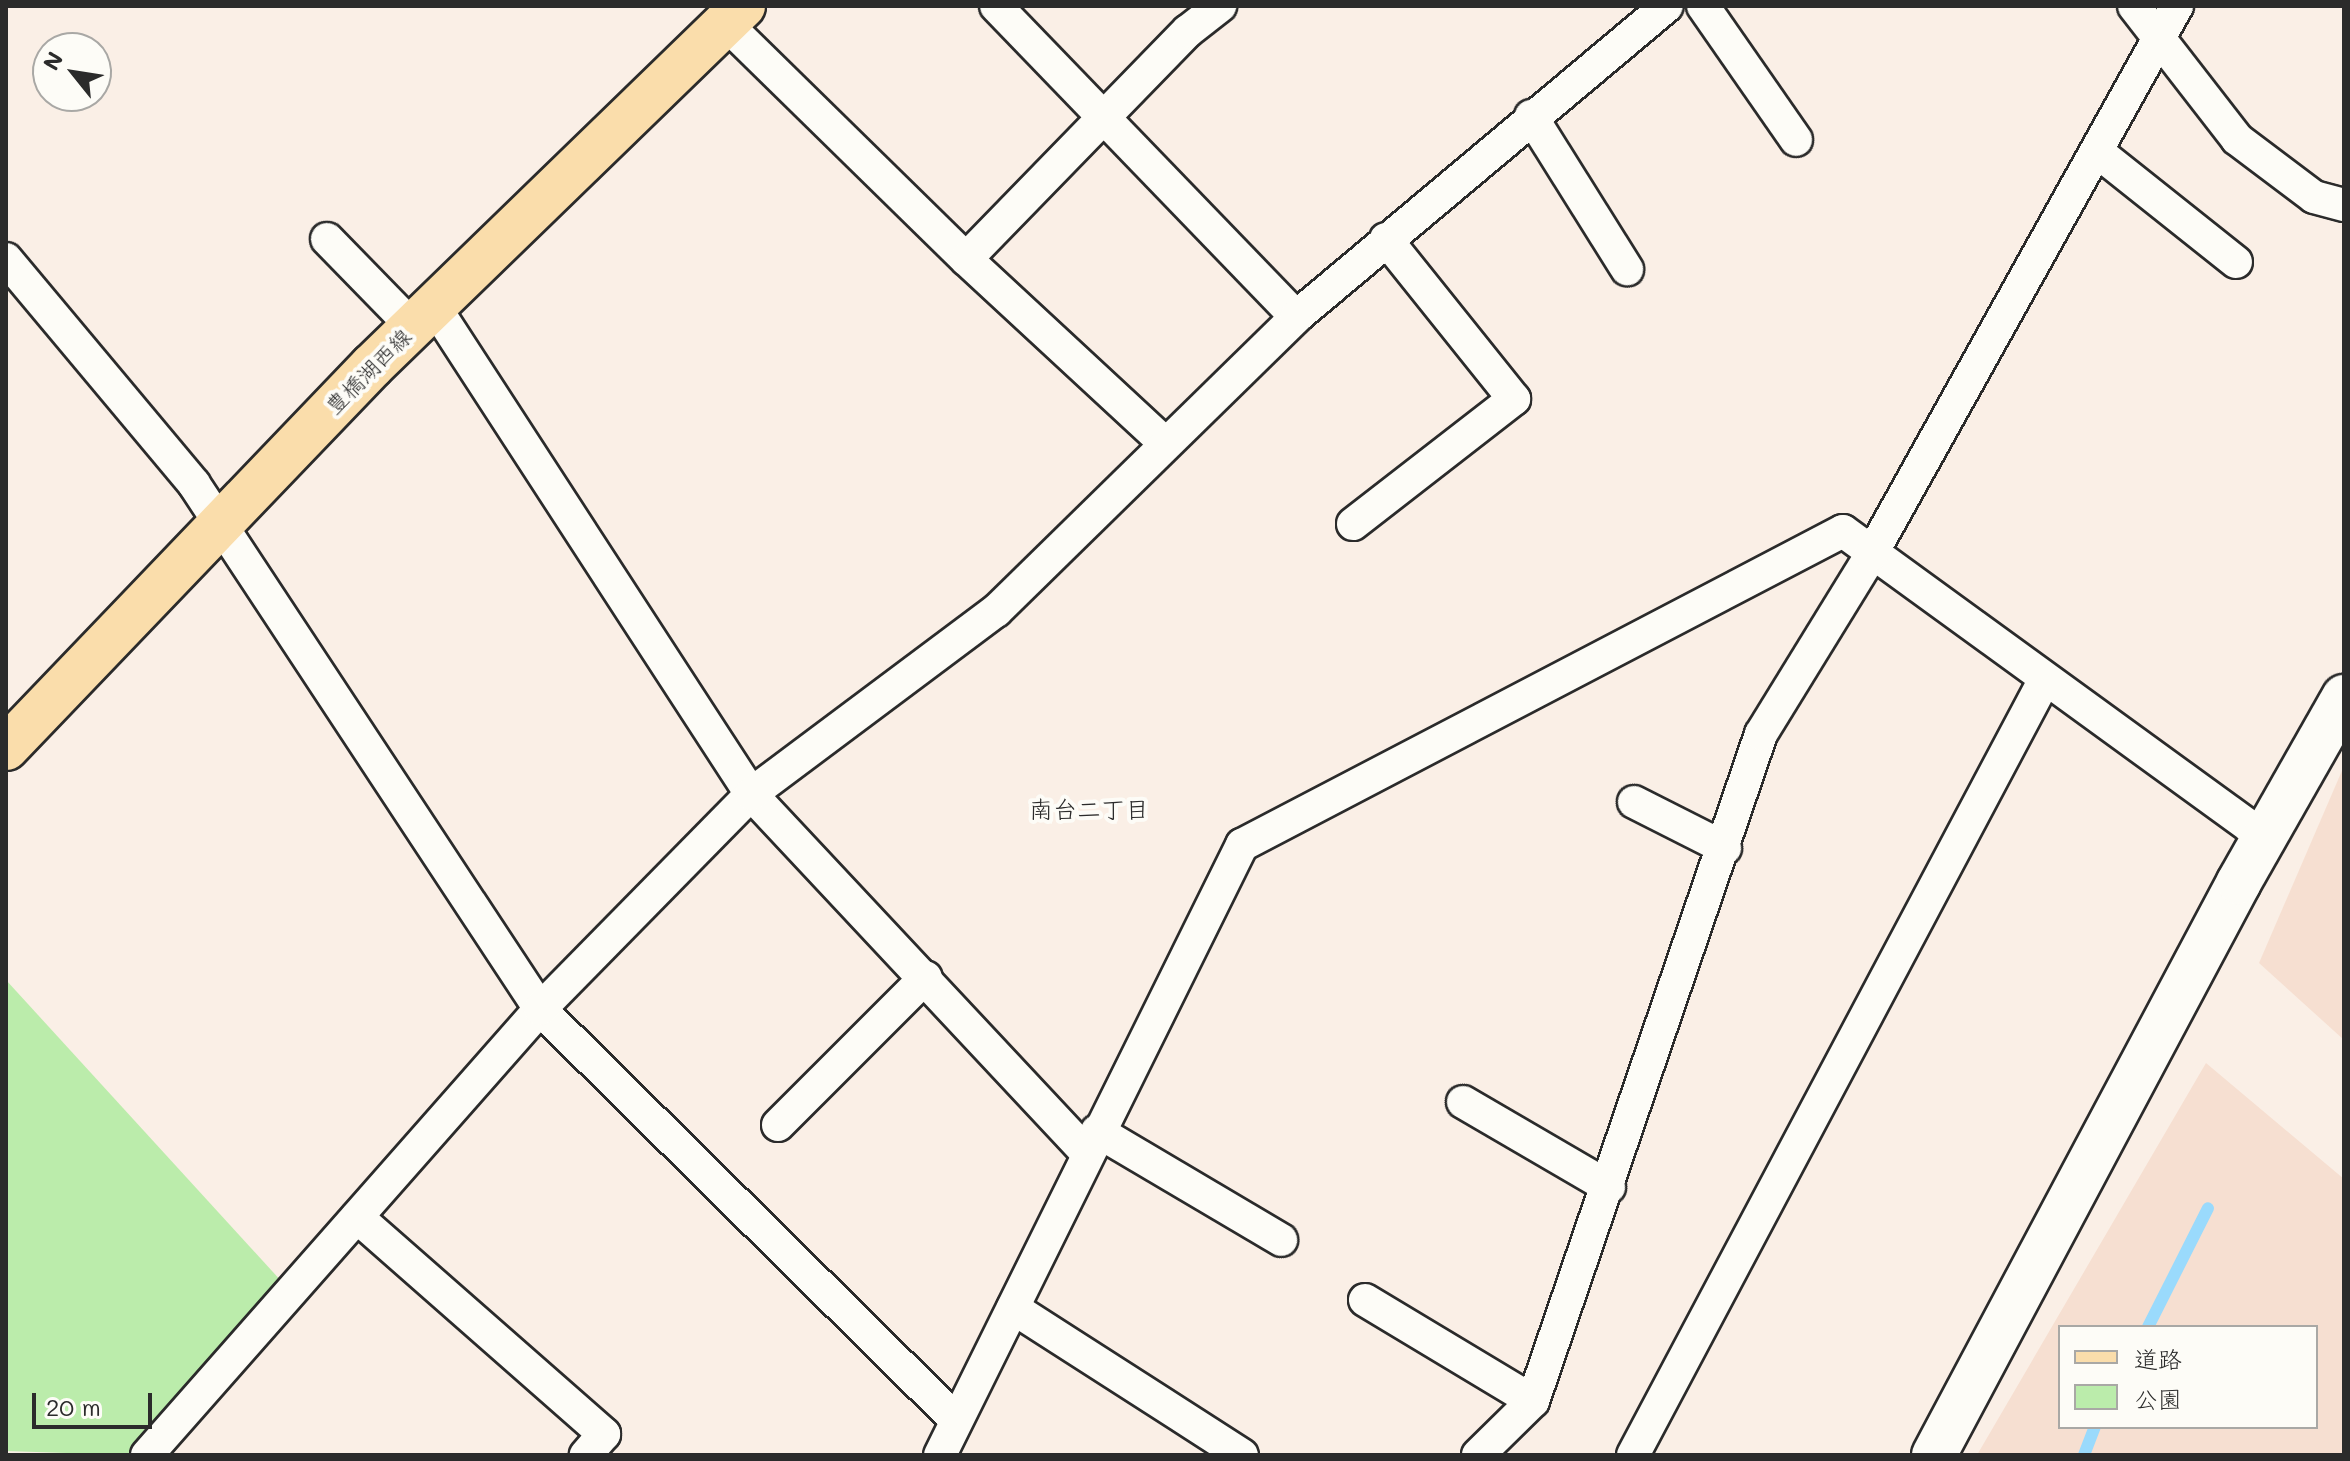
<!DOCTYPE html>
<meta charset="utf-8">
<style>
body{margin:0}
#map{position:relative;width:2350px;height:1461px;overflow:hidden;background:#faefe6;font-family:Mali,"Klee One",sans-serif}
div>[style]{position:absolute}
.built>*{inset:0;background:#f6dfd1}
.green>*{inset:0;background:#bbecab}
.stream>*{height:12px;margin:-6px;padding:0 6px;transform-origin:6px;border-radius:6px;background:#9adafc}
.roads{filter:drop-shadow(2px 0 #2b2b2b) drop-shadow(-2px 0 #2b2b2b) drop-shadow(0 2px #2b2b2b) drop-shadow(0 -2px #2b2b2b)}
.street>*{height:32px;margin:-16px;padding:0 16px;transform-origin:16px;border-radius:16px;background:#fdfcf7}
.secondary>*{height:44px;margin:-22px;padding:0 22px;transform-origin:22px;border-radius:22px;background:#fdfcf7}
.primary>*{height:44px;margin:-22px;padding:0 22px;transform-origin:22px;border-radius:22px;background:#faddab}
span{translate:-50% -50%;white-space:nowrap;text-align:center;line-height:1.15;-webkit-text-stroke:8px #fdfcf7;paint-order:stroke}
.street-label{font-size:22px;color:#2b2b2b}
.neighbourhood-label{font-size:24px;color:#2b2b2b}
.frame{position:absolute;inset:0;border:8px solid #2b2b2b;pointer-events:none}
.legend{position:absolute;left:2058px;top:1325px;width:260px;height:104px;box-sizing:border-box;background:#fdfcf7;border:2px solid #a9a8a5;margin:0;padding:10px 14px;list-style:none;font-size:24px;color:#2b2b2b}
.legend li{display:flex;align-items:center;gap:16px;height:40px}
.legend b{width:40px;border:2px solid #a9a8a5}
.north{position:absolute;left:32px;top:32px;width:80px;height:80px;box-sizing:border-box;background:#fdfcf7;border:2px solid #a9a8a5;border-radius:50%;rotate:300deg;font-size:22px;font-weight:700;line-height:32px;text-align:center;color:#2b2b2b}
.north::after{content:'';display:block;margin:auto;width:28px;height:36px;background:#2b2b2b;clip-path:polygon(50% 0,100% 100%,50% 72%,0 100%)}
.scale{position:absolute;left:32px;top:1393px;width:120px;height:36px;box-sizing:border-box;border:4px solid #2b2b2b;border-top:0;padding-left:10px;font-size:24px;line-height:28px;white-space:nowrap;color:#2b2b2b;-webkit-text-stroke:6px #fdfcf7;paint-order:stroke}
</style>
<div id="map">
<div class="built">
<div style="clip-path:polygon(2344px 766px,2344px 1040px,2259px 963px)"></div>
<div style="clip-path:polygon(evenodd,2206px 1063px,2344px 1179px,2344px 1455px,1977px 1455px,2206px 1063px,2060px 1327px,2316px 1327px,2316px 1427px,2060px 1427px,2060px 1327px)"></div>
</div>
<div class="green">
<div style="clip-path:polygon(6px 980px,283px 1283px,127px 1455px,6px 1451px)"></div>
</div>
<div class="stream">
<div style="left:2148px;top:1327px;width:133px;rotate:-63.2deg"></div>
<div style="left:2084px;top:1455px;width:30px;rotate:-69deg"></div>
</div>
<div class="roads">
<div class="street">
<div style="left:996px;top:6px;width:432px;rotate:46deg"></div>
<div style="left:1703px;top:6px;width:163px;rotate:55.2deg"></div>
<div style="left:2134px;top:6px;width:168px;rotate:52.2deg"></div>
<div style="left:2237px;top:139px;width:96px;rotate:37deg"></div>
<div style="left:2314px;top:197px;width:31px;rotate:15deg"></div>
<div style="left:725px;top:23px;width:337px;rotate:44.4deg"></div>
<div style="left:966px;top:259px;width:271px;rotate:42.8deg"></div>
<div style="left:1531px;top:116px;width:181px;rotate:57.9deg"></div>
<div style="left:2099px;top:153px;width:175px;rotate:38.5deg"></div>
<div style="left:327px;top:239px;width:123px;rotate:45.7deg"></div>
<div style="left:6px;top:259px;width:293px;rotate:50.1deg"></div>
<div style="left:194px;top:484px;width:629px;rotate:56.61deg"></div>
<div style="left:540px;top:1009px;width:583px;rotate:44.65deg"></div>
<div style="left:966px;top:259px;width:318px;rotate:-45.8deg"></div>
<div style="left:1188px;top:31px;width:41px;rotate:-38deg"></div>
<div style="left:434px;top:306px;width:582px;rotate:56.99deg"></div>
<div style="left:751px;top:794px;width:490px;rotate:46.9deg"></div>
<div style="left:1353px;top:524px;width:204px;rotate:-37.8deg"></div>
<div style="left:1514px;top:399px;width:205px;rotate:-128.7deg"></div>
<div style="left:1634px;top:802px;width:102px;rotate:26.8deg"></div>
<div style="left:1463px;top:1102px;width:169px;rotate:30.2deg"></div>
<div style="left:778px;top:1125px;width:209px;rotate:-45deg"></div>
<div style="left:1097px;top:1131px;width:214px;rotate:30.6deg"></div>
<div style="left:357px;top:1217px;width:329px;rotate:41.3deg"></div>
<div style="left:604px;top:1434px;width:28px;rotate:131deg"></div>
<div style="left:1365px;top:1300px;width:196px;rotate:31deg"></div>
<div style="left:1013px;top:1308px;width:272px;rotate:32.7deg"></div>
<div style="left:147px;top:1455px;width:594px;rotate:-48.61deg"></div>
<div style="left:540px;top:1009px;width:301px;rotate:-45.5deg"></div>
<div style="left:751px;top:794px;width:306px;rotate:-36.8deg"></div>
<div style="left:996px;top:611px;width:420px;rotate:-44.4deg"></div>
<div style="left:1296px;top:317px;width:484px;rotate:-40deg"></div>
<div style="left:940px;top:1455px;width:681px;rotate:-63.66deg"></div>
<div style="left:1242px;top:845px;width:678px;rotate:-27.59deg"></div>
<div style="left:1843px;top:531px;width:520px;rotate:36.01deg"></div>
<div style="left:1478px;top:1455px;width:77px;rotate:-44.5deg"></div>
<div style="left:1533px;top:1401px;width:705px;rotate:-71.13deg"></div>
<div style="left:1761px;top:734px;width:210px;rotate:-58.4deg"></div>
<div style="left:1871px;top:555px;width:629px;rotate:-60.87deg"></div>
<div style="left:1633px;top:1455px;width:876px;rotate:-62.03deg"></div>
</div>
<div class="secondary">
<div style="left:1934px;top:1455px;width:649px;rotate:-61.97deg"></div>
<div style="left:2239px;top:882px;width:213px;rotate:-60.4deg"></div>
</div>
<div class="primary">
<div style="left:6px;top:748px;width:529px;rotate:-46.23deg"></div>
<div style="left:372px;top:366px;width:517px;rotate:-44.14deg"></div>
</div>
</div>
<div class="street-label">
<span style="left:368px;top:371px;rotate:-45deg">豊橋湖西線</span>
</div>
<div class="neighbourhood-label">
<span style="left:1089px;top:809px">南台二丁目</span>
</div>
<div class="frame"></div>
<ul class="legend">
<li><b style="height:10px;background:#faddab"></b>道路</li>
<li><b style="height:22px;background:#bbecab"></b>公園</li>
</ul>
<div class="north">N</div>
<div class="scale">20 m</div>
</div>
